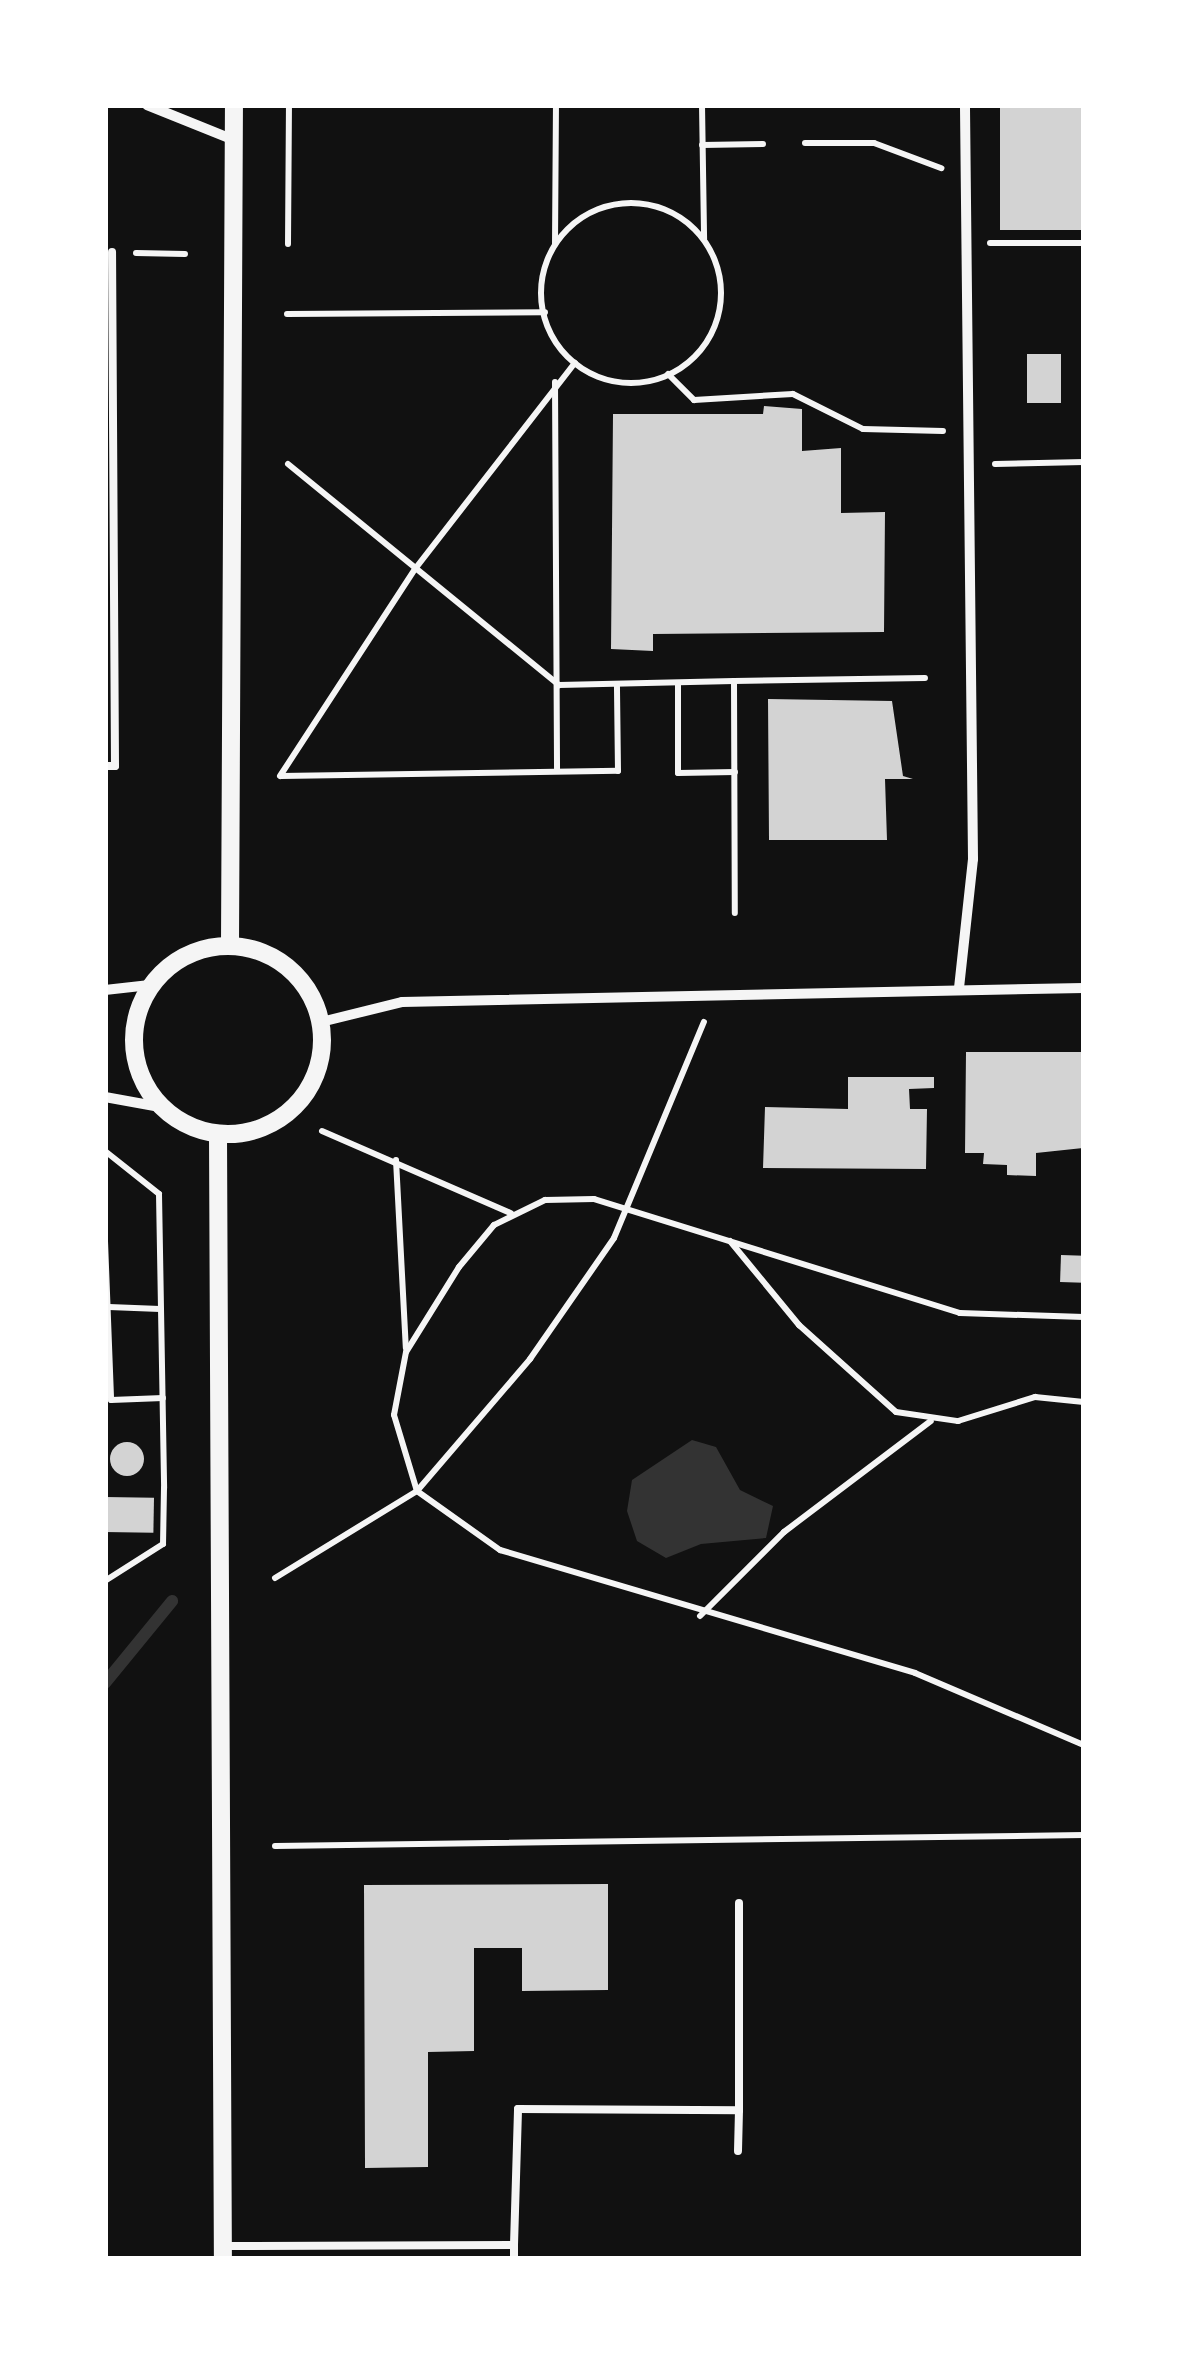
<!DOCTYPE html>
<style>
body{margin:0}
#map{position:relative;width:1189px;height:2364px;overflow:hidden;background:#111;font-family:Poppins,sans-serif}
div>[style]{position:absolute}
.water>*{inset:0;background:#333}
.stream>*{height:12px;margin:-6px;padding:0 6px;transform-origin:6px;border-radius:6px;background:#333}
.building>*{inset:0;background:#d3d3d3;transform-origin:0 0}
.round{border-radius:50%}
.path>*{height:6px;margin:-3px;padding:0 3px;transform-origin:3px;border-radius:3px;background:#f5f5f5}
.path>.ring{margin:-3px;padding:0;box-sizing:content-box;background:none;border:6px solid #f5f5f5;border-radius:50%}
.service>*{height:8px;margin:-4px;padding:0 4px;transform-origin:4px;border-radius:4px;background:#f5f5f5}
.minor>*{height:10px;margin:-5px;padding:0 5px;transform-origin:5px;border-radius:5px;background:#f5f5f5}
.tertiary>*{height:18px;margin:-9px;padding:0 9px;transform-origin:9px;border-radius:9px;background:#f5f5f5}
.tertiary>.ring{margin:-9px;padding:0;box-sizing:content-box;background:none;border:18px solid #f5f5f5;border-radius:50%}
span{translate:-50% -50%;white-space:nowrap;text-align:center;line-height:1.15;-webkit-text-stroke:9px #fff;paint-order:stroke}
.frame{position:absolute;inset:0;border:108px solid #fff;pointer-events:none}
</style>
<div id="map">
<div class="water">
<div style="clip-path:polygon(692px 1440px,716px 1447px,740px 1490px,773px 1506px,766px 1538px,701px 1544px,666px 1558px,637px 1541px,627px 1511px,632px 1480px)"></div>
</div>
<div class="stream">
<div style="left:105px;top:1683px;width:106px;rotate:-50.7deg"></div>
</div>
<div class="building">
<div style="left:1000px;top:105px;width:84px;height:125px"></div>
<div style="left:1027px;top:354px;width:34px;height:49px"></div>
<div style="clip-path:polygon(764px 406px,802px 409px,802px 451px,841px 448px,841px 513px,885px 512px,884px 632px,653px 634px,653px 651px,611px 649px,613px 414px,763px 414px)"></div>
<div style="clip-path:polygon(768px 699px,892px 701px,903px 776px,913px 779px,885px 779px,887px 840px,769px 840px)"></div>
<div style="clip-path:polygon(966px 1052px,1084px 1052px,1083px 1148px,1036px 1153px,1036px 1176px,1007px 1175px,1007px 1165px,983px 1164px,984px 1153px,965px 1153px)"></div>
<div style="clip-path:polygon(848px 1077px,934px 1077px,934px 1088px,909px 1089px,910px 1109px,927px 1109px,926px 1169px,763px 1168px,765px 1107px,848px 1109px)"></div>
<div style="left:1061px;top:1255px;width:23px;height:27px;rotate:2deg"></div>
<div class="round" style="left:110px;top:1442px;width:34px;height:34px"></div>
<div style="left:105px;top:1497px;width:49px;height:35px;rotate:1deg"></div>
<div style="clip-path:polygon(608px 1884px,608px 1990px,522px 1991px,522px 1948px,474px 1948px,474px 2051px,428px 2052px,428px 2167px,365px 2168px,364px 1885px)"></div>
</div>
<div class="path">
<div style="left:702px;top:105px;width:134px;rotate:89.1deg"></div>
<div style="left:805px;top:143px;width:69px"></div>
<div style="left:874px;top:143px;width:72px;rotate:20.5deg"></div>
<div style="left:702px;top:145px;width:61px;rotate:-0.9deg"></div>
<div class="ring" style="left:541px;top:203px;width:174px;height:174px"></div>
<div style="left:990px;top:243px;width:94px"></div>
<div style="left:288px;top:244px;width:139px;rotate:-89.6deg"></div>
<div style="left:555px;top:244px;width:139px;rotate:-89.6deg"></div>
<div style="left:136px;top:253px;width:49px;rotate:1.2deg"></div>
<div style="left:287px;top:314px;width:258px;rotate:-0.4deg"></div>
<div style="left:668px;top:374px;width:37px;rotate:45deg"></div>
<div style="left:694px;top:400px;width:99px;rotate:-3.5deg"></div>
<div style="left:793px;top:394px;width:78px;rotate:26.6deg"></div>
<div style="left:863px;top:429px;width:80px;rotate:1.4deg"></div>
<div style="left:555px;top:382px;width:389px;rotate:89.7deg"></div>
<div style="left:288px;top:464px;width:350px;rotate:39.2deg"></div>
<div style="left:559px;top:685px;width:175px;rotate:-1.3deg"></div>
<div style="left:734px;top:681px;width:232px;rotate:89.8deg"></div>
<div style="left:995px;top:464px;width:89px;rotate:-1.3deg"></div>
<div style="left:734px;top:681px;width:191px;rotate:-0.9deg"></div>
<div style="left:678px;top:683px;width:90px;rotate:90deg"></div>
<div style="left:678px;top:773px;width:57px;rotate:-1deg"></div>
<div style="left:280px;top:776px;width:247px;rotate:-56.9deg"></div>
<div style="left:415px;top:569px;width:261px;rotate:-52.2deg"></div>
<div style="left:281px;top:776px;width:337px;rotate:-0.9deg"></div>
<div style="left:618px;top:771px;width:86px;rotate:-90.7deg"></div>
<div style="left:322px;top:1131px;width:206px;rotate:23.5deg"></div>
<div style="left:105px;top:1151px;width:69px;rotate:38.5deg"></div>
<div style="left:159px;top:1194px;width:294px;rotate:89deg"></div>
<div style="left:164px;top:1488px;width:56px;rotate:91deg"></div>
<div style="left:163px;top:1544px;width:69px;rotate:147.5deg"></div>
<div style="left:396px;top:1160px;width:188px;rotate:87deg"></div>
<div style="left:105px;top:1241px;width:159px;rotate:87.8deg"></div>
<div style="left:111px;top:1400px;width:52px;rotate:-2.2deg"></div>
<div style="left:730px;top:1241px;width:109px;rotate:50.6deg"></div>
<div style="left:799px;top:1325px;width:130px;rotate:41.9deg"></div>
<div style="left:896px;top:1412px;width:63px;rotate:8.3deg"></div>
<div style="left:958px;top:1421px;width:81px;rotate:-17.3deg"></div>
<div style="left:1035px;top:1397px;width:49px;rotate:5.8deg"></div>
<div style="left:109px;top:1307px;width:51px;rotate:2.2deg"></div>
<div style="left:1084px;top:1317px;width:124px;rotate:-178.2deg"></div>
<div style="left:960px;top:1313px;width:383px;rotate:-162.7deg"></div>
<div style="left:594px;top:1199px;width:49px;rotate:178.8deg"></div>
<div style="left:545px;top:1200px;width:57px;rotate:153.9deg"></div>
<div style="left:494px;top:1225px;width:55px;rotate:129.8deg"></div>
<div style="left:459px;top:1267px;width:100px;rotate:121.9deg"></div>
<div style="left:406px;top:1352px;width:64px;rotate:100.8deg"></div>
<div style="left:394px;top:1415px;width:79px;rotate:73.2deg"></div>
<div style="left:417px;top:1491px;width:102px;rotate:35.4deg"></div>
<div style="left:500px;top:1550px;width:433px;rotate:16.5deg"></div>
<div style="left:915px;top:1673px;width:184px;rotate:23.1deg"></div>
<div style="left:275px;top:1578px;width:167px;rotate:-31.5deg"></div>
<div style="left:417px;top:1491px;width:174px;rotate:-49.4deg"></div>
<div style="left:530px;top:1359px;width:147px;rotate:-55.2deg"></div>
<div style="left:614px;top:1238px;width:234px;rotate:-67.4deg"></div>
<div style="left:700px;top:1616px;width:119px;rotate:-45deg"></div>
<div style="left:784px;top:1532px;width:184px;rotate:-37.1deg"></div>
<div style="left:275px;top:1846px;width:809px;rotate:-0.78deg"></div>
</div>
<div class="service">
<div style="left:105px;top:766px;width:10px"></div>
<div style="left:115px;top:766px;width:514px;rotate:-90.33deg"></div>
<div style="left:738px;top:2151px;width:41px;rotate:-88.6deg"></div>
<div style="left:514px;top:2245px;width:136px;rotate:-88.3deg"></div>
<div style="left:518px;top:2109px;width:221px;rotate:0.3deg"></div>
<div style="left:739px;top:2110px;width:207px;rotate:-90deg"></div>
<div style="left:223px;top:2246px;width:291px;rotate:-0.2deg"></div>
<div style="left:514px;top:2245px;width:14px;rotate:90deg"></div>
</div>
<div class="minor">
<div style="left:147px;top:105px;width:94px;rotate:21.9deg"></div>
<div style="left:959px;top:988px;width:130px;rotate:-83.8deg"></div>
<div style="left:973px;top:859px;width:754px;rotate:-90.61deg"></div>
<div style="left:105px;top:990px;width:45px;rotate:-6.3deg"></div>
<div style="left:321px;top:1022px;width:83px;rotate:-13.9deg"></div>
<div style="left:402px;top:1002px;width:682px;rotate:-1.18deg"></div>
<div style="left:105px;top:1097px;width:56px;rotate:10.3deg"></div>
</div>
<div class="tertiary">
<div style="left:230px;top:944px;width:839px;rotate:-89.73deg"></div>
<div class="ring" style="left:134px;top:946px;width:170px;height:170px"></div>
<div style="left:218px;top:1135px;width:1124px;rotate:89.75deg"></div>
</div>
<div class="frame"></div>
</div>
